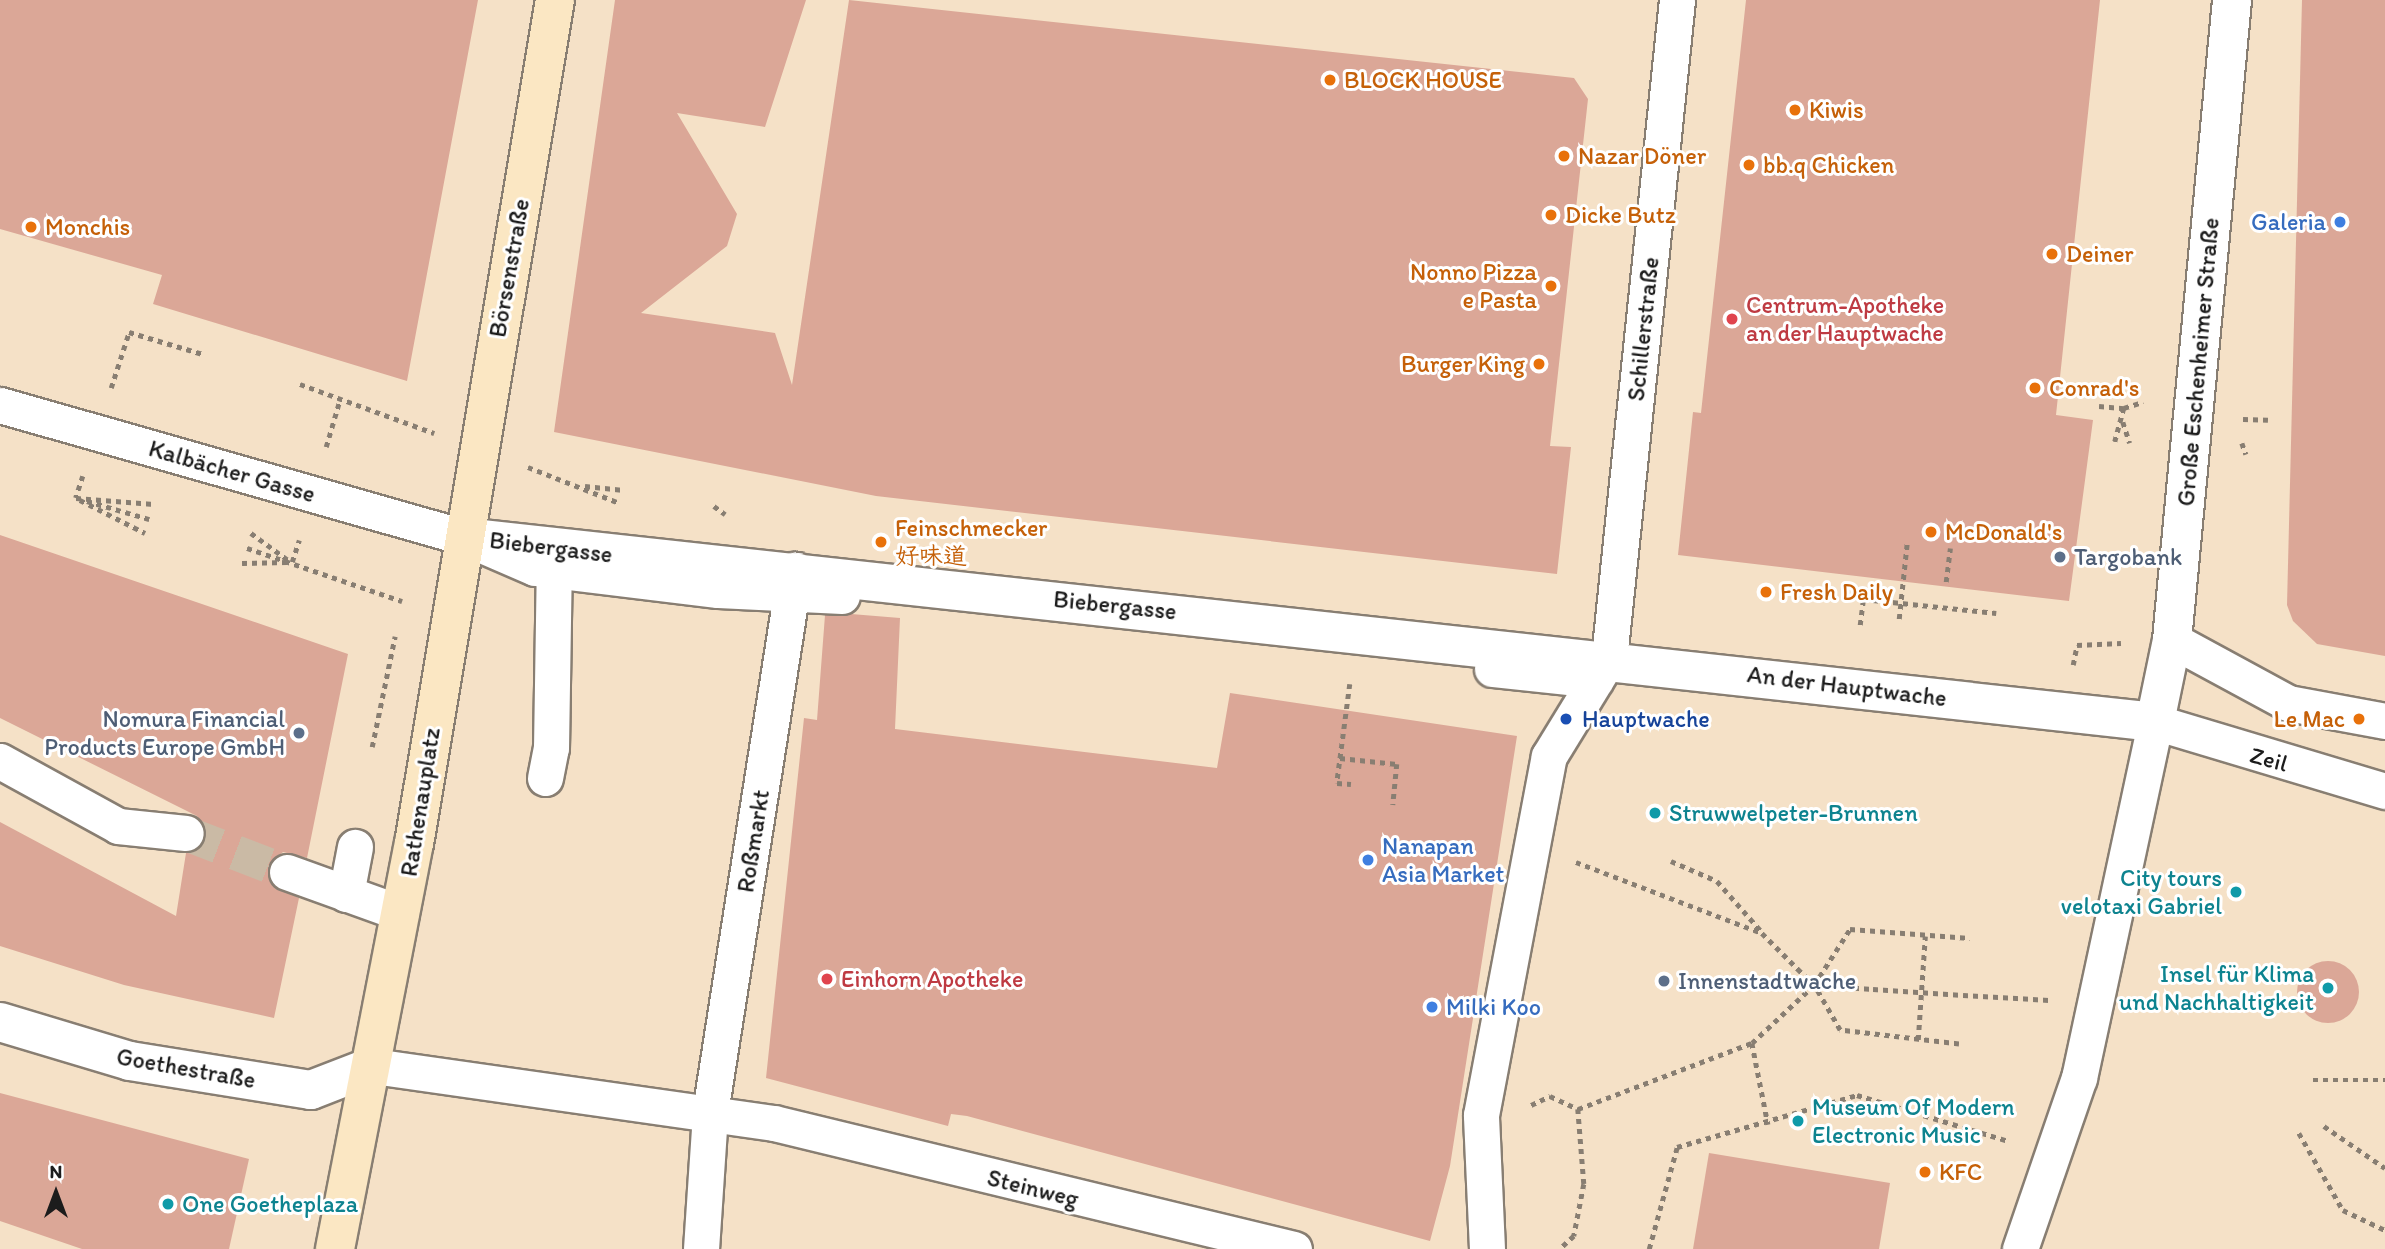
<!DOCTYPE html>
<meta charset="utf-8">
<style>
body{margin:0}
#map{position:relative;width:2385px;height:1249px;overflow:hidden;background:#f5e1c7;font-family:Itim,"LXGW WenKai TC",sans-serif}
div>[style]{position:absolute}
.building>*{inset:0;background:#dba797}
.round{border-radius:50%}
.pedestrian-tunnel>*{height:35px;margin-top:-17.5px;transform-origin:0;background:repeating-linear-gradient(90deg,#cabaa5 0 35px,transparent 0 53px)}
.path>*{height:4.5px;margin-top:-2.25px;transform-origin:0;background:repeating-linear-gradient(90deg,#887e72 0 5px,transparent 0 10px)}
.roads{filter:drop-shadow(2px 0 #887e72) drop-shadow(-2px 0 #887e72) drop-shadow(0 2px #887e72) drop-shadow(0 -2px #887e72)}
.pedestrian>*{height:35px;margin:-17.5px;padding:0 17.5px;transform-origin:17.5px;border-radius:17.5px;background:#fff}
.minor>*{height:38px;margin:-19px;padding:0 19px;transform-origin:19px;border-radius:19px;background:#fff}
.secondary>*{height:38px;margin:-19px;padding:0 19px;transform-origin:19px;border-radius:19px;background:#fbe7c3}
.path-bridge>*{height:4.5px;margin-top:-2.25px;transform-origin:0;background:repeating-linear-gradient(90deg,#887e72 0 5px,transparent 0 10px)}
.dots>*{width:19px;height:19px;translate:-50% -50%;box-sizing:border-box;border:4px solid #fff;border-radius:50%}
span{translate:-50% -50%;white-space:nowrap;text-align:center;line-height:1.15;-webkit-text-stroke:6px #fff;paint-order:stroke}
.food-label{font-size:24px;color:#c56008}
.left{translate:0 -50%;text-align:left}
.right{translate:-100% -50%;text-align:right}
.shop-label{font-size:24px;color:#366cbe}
.street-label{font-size:24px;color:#1c1c1c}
.health-label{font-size:24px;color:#be3a42}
.service-label{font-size:24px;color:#4e5e75}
.transit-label{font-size:24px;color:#164399}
.culture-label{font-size:24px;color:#0d838f}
.north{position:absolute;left:21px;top:1158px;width:70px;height:70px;-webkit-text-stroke:5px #fff;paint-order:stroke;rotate:0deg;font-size:19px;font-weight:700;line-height:28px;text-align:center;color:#1c1c1c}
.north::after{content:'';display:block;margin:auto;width:24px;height:32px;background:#1c1c1c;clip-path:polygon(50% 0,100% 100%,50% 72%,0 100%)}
</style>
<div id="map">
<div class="building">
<div style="clip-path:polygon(0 0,478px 0,407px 381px,153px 304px,162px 275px,0 229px)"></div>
<div style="clip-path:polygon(615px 0,806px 0,765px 127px,677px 113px,737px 214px,727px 246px,641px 313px,775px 333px,792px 385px,849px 0,1574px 78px,1588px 99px,1550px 446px,1571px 447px,1557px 574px,876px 496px,554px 432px)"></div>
<div style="clip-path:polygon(1746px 0,2100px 0,2056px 415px,2093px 420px,2069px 601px,1678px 555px,1693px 412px,1701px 413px)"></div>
<div style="clip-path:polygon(2302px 0,2385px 0,2385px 656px,2317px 644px,2293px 621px,2287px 605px)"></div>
<div style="clip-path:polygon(0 535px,348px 654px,307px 858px,283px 852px,268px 866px,272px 885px,299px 898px,274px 1018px,124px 985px,0 946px,0 822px,176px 916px,186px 853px,202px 845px,206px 834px,197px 816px,0 718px)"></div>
<div style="clip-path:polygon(851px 614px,900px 618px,895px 729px,1217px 768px,1230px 693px,1517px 736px,1450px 1166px,1430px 1241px,967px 1116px,951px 1114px,948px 1126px,766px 1078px,804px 718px,817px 720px,825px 615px)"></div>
<div class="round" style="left:2297px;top:961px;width:62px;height:62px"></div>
<div style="clip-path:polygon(0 1093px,249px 1159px,229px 1249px,82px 1249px,0 1221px)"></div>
<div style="clip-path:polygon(1709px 1153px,1890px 1183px,1879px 1249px,1693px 1249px)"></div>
</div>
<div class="pedestrian-tunnel">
<div style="left:186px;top:833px;width:108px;rotate:21.1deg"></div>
</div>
<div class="path">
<div style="left:300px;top:384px;width:143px;rotate:20.1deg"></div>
<div style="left:111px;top:388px;width:59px;rotate:-72.2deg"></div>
<div style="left:129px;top:332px;width:77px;rotate:16.6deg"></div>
<div style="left:2099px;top:406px;width:25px;rotate:5deg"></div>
<div style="left:2124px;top:408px;width:35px;rotate:105deg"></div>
<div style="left:2124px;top:408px;width:20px;rotate:-18deg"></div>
<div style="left:2243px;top:419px;width:25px;rotate:2deg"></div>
<div style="left:2123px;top:422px;width:22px;rotate:72deg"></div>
<div style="left:2242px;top:443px;width:12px;rotate:70deg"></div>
<div style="left:326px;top:447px;width:50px;rotate:-73.7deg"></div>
<div style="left:528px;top:467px;width:96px;rotate:21.5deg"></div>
<div style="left:83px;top:476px;width:23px;rotate:108deg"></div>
<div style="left:76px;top:498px;width:78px;rotate:4.4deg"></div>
<div style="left:585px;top:486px;width:39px;rotate:6deg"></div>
<div style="left:80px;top:500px;width:73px;rotate:26.9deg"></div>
<div style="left:87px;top:501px;width:65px;rotate:16.2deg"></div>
<div style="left:714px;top:506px;width:14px;rotate:36deg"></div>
<div style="left:251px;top:533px;width:46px;rotate:36.1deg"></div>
<div style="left:247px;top:548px;width:164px;rotate:18.9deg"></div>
<div style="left:292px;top:562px;width:23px;rotate:-72deg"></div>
<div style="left:242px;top:563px;width:45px;rotate:-1.3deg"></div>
<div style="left:1946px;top:582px;width:34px;rotate:-83deg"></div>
<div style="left:1899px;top:619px;width:76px;rotate:-84deg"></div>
<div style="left:1860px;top:625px;width:26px;rotate:-83deg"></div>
<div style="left:1863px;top:599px;width:134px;rotate:6deg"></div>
<div style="left:2073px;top:665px;width:20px;rotate:-79deg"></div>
<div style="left:2077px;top:645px;width:44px;rotate:-2.6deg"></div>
<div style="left:1350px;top:684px;width:100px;rotate:97.5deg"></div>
<div style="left:1337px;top:783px;width:14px;rotate:4deg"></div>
<div style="left:372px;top:747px;width:113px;rotate:-78.3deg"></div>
<div style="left:1340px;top:758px;width:57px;rotate:6deg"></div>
<div style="left:1397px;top:764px;width:41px;rotate:95.6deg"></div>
<div style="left:1671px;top:861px;width:50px;rotate:23.5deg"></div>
<div style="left:1717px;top:881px;width:68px;rotate:48.6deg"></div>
<div style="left:1576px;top:862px;width:199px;rotate:20.9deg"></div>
<div style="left:1762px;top:933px;width:74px;rotate:45deg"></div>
<div style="left:1814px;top:985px;width:59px;rotate:3.9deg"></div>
<div style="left:1963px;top:995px;width:86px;rotate:3.3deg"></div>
<div style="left:1918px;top:1040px;width:104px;rotate:-86.1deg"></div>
<div style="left:1752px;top:1043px;width:83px;rotate:78.8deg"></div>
<div style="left:1959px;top:1044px;width:120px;rotate:-173.3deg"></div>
<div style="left:1840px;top:1030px;width:52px;rotate:-120deg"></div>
<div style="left:1814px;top:985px;width:67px;rotate:-57.3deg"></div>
<div style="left:1850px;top:929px;width:120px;rotate:4.3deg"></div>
<div style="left:2313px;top:1080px;width:72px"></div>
<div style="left:1531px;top:1105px;width:21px;rotate:-25deg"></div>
<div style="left:1550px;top:1096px;width:31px;rotate:25deg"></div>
<div style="left:1578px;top:1109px;width:75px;rotate:85.4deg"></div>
<div style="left:1584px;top:1184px;width:53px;rotate:100.9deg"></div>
<div style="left:1574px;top:1236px;width:19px;rotate:137deg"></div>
<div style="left:1578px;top:1109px;width:186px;rotate:-20.8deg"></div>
<div style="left:1752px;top:1043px;width:85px;rotate:-43.1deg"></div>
<div style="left:2324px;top:1126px;width:74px;rotate:34.5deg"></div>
<div style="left:2299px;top:1133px;width:89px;rotate:60.3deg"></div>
<div style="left:2343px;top:1210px;width:47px;rotate:25.5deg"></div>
<div style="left:1649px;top:1249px;width:106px;rotate:-74.6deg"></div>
<div style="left:1677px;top:1147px;width:187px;rotate:-16.1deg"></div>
<div style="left:1857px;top:1095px;width:158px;rotate:16.9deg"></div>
</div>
<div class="roads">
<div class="pedestrian">
<div style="left:0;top:405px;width:481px;rotate:15.9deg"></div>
<div style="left:463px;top:537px;width:78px;rotate:23.3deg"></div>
<div style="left:535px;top:568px;width:184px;rotate:6.9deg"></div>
<div style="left:718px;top:590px;width:124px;rotate:2.8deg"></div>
<div style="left:2172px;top:640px;width:132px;rotate:28.5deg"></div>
<div style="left:2288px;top:703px;width:99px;rotate:10.5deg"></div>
<div style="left:1492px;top:669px;width:104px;rotate:6.1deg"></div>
<div style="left:0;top:761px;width:135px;rotate:28.8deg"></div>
<div style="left:118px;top:826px;width:68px;rotate:5.9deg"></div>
<div style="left:545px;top:778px;width:31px;rotate:-79deg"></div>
<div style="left:551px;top:748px;width:201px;rotate:-89.1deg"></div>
<div style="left:287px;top:872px;width:121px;rotate:19.8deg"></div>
<div style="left:346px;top:894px;width:48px;rotate:-79.2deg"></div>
<div style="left:373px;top:1066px;width:405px;rotate:8.1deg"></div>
<div style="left:774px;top:1123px;width:535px;rotate:13.62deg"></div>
<div style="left:701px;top:1249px;width:137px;rotate:-86.2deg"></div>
<div style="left:710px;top:1112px;width:549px;rotate:-81.09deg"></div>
<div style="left:1487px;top:1249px;width:134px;rotate:-92.6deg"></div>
<div style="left:1481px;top:1115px;width:365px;rotate:-79.3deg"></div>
<div style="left:1549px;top:756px;width:115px;rotate:-58.5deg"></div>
<div style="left:1609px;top:658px;width:662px;rotate:-84.1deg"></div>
<div style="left:2020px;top:1249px;width:181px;rotate:-71deg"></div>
<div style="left:2079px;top:1078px;width:364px;rotate:-77.9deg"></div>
<div style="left:2155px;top:722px;width:240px;rotate:16.7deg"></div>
</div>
<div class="minor">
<div style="left:463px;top:537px;width:1702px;rotate:6.24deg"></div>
<div style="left:2155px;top:722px;width:84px;rotate:-78.3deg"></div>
<div style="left:2172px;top:640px;width:643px;rotate:-84.64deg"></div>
<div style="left:0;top:1022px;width:136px;rotate:16.7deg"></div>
<div style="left:130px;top:1061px;width:183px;rotate:9.1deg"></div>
<div style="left:311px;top:1090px;width:66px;rotate:-21.2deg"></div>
</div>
<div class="secondary">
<div style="left:335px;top:1249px;width:413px;rotate:-79deg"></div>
<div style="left:414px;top:844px;width:856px;rotate:-80.52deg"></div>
</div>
</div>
<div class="path-bridge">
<div style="left:1873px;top:989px;width:90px;rotate:3.8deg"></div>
</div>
<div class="dots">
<div style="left:1330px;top:80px;background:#e8710a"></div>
<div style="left:1795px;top:110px;background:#e8710a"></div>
<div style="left:1564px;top:156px;background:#e8710a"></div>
<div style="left:1749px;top:165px;background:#e8710a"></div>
<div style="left:1551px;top:215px;background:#e8710a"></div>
<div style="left:2340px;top:222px;background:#3f7fe0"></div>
<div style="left:31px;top:227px;background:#e8710a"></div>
<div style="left:2052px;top:254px;background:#e8710a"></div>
<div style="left:1551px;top:286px;background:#e8710a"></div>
<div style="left:1732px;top:319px;background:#e0444e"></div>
<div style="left:1539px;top:364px;background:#e8710a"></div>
<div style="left:2035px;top:388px;background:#e8710a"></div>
<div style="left:1931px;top:532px;background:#e8710a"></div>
<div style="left:881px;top:542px;background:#e8710a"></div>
<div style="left:2060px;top:557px;background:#5c6f8a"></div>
<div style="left:1766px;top:592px;background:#e8710a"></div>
<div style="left:1566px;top:719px;background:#1a4fb4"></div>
<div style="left:2359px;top:719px;background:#e8710a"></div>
<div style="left:299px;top:733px;background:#5c6f8a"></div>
<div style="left:1655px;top:813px;background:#0f9aa8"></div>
<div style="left:1368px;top:860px;background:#3f7fe0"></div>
<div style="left:2236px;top:892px;background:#0f9aa8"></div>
<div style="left:827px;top:979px;background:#e0444e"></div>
<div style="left:1664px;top:981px;background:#5c6f8a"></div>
<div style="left:2328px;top:988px;background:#0f9aa8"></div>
<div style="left:1432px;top:1007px;background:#3f7fe0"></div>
<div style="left:1798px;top:1121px;background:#0f9aa8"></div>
<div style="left:1925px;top:1172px;background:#e8710a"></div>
<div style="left:168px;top:1204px;background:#0f9aa8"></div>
</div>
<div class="food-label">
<span class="left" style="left:1344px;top:80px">BLOCK HOUSE</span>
<span class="left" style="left:1809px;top:110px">Kiwis</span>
<span class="left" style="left:1578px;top:156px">Nazar Döner</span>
<span class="left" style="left:1763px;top:165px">bb.q Chicken</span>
<span class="left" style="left:1565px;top:215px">Dicke Butz</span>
<span class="left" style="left:45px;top:227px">Monchis</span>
<span class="left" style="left:2066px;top:254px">Deiner</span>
<span class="right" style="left:1537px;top:286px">Nonno Pizza<br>e Pasta</span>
<span class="right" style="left:1525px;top:364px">Burger King</span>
<span class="left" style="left:2049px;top:388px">Conrad's</span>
<span class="left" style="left:895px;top:542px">Feinschmecker<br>好味道</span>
<span class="left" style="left:1945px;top:532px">McDonald's</span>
<span class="left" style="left:1780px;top:592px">Fresh Daily</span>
<span class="right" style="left:2345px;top:719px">Le Mac</span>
<span class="left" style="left:1939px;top:1172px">KFC</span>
</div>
<div class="shop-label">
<span class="right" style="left:2326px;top:222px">Galeria</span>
<span class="left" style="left:1382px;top:860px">Nanapan<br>Asia Market</span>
<span class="left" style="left:1446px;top:1007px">Milki Koo</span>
</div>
<div class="street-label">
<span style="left:509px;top:268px;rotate:-80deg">Börsenstraße</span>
<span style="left:1643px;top:329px;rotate:-84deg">Schillerstraße</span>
<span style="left:2198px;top:362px;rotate:-85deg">Große Eschenheimer Straße</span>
<span style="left:232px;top:471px;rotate:16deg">Kalbächer Gasse</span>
<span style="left:551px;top:547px;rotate:7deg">Biebergasse</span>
<span style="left:1115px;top:605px;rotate:6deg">Biebergasse</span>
<span style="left:1847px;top:686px;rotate:7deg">An der Hauptwache</span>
<span style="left:2269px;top:759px;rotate:15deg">Zeil</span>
<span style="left:420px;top:802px;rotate:-81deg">Rathenauplatz</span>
<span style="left:753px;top:841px;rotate:-81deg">Roßmarkt</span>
<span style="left:186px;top:1068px;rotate:10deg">Goethestraße</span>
<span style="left:1033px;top:1188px;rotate:14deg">Steinweg</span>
</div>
<div class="health-label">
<span class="left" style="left:1746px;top:319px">Centrum-Apotheke<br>an der Hauptwache</span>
<span class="left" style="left:841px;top:979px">Einhorn Apotheke</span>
</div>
<div class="service-label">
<span class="left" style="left:2074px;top:557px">Targobank</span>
<span class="right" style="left:285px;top:733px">Nomura Financial<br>Products Europe GmbH</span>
<span class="left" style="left:1678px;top:981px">Innenstadtwache</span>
</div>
<div class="transit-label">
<span class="left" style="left:1582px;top:719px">Hauptwache</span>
</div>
<div class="culture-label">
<span class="left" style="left:1669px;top:813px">Struwwelpeter-Brunnen</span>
<span class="right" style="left:2222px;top:892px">City tours<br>velotaxi Gabriel</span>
<span class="right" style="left:2314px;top:988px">Insel für Klima<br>und Nachhaltigkeit</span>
<span class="left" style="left:1812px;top:1121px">Museum Of Modern<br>Electronic Music</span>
<span class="left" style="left:182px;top:1204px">One Goetheplaza</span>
</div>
<div class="north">N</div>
</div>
